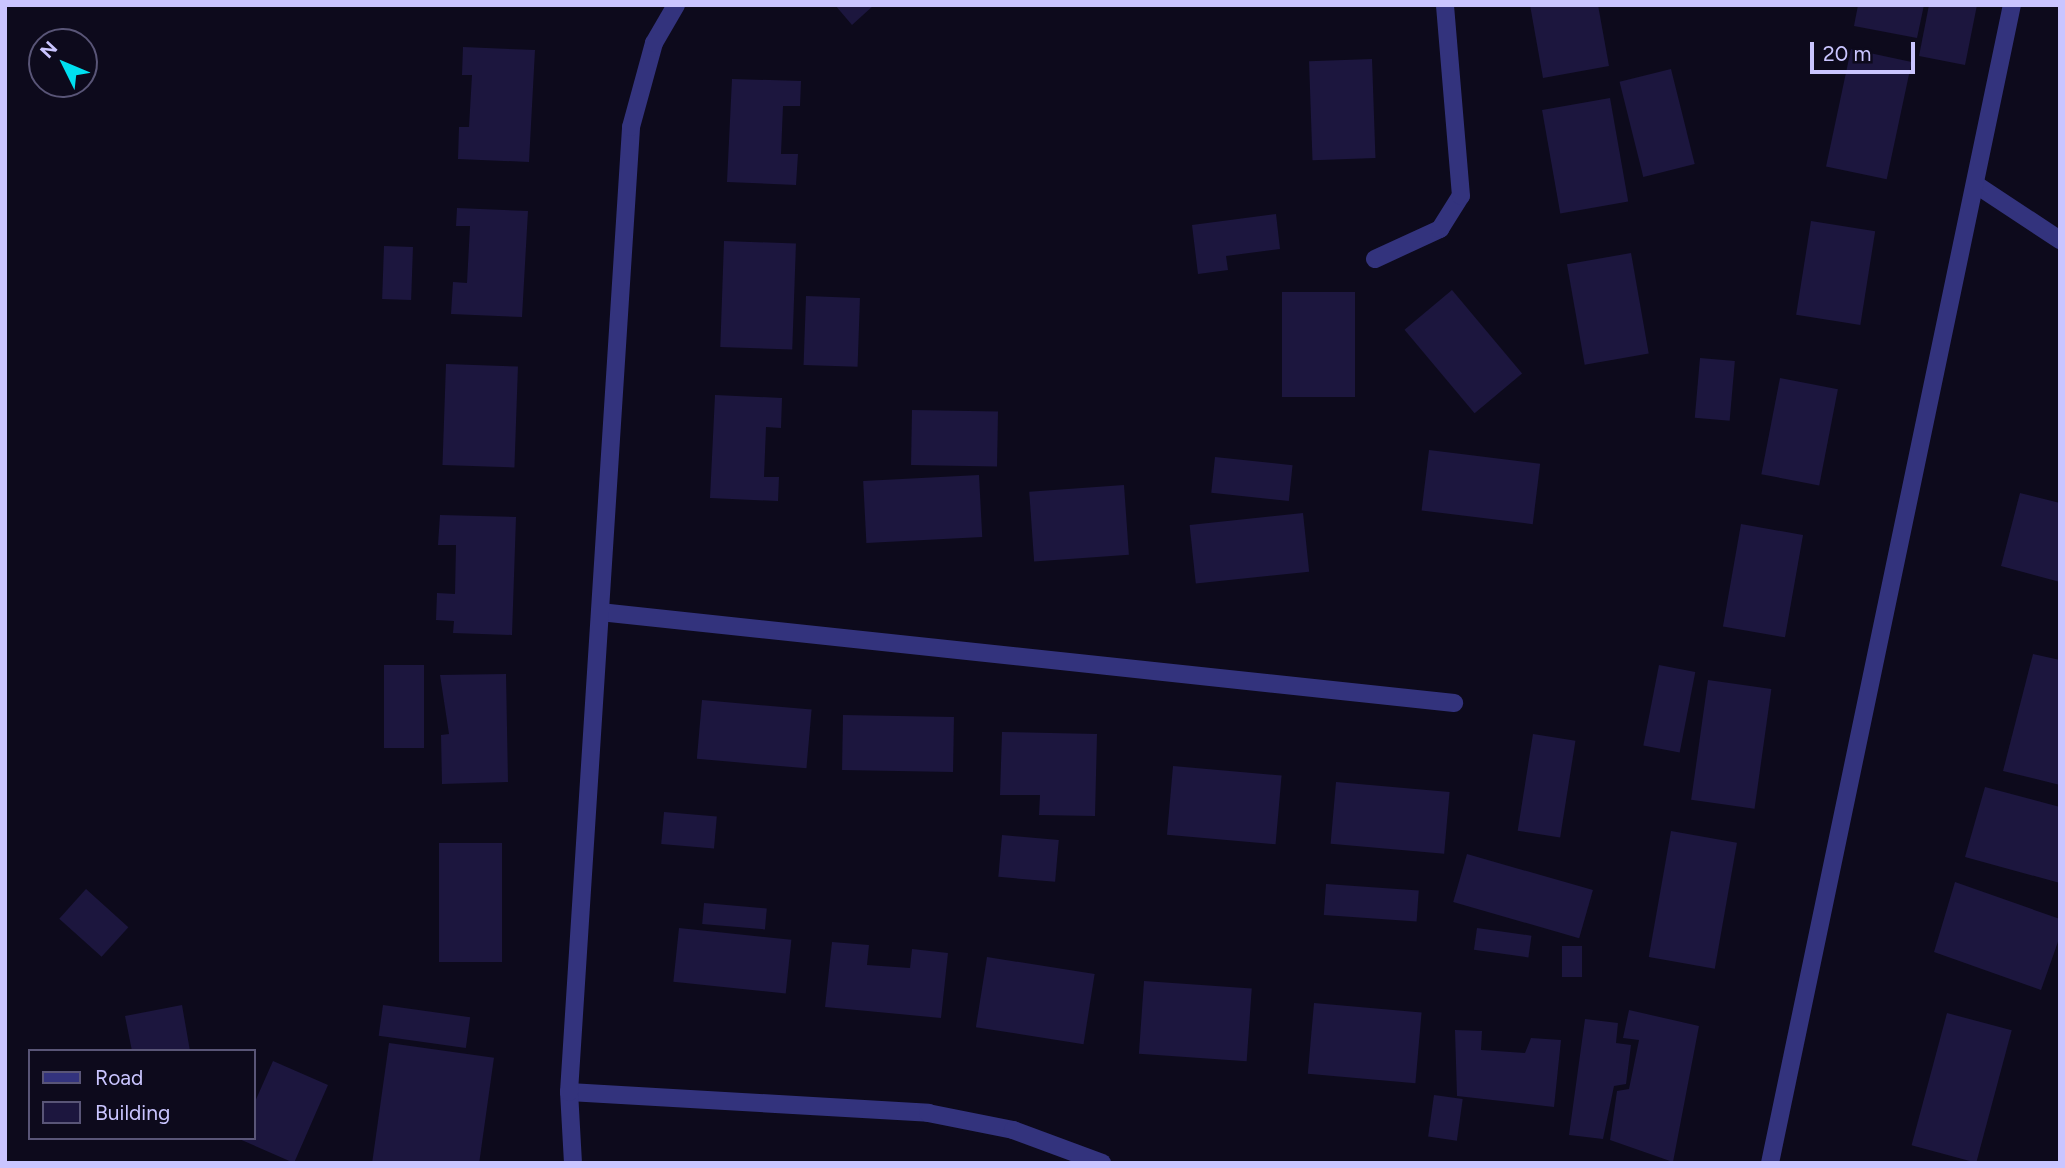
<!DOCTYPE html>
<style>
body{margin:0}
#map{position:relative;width:2065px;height:1168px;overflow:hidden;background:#0d0a1c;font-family:Figtree,sans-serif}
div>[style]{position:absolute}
.building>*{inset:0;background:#1c163e;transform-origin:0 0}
.minor>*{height:18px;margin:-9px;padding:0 9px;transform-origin:9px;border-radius:9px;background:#33337d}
span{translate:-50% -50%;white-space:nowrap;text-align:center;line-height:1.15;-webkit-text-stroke:6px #0d0a1c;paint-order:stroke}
.frame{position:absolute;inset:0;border:7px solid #cac5ff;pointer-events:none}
.legend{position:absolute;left:28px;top:1049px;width:228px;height:91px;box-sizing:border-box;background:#0d0a1c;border:2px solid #595577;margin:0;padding:9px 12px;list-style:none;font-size:21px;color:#cac5ff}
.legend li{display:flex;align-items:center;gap:14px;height:35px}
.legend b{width:35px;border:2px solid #595577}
.north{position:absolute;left:28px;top:28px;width:70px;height:70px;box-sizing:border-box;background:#0d0a1c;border:2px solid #595577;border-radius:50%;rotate:313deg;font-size:19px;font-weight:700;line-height:28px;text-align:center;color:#cac5ff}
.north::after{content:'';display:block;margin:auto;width:24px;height:32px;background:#00e0f0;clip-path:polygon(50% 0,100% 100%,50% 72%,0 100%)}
.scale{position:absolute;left:1810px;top:42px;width:105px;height:32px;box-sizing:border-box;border:4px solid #cac5ff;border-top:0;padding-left:9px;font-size:21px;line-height:24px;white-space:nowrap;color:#cac5ff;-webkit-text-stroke:5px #0d0a1c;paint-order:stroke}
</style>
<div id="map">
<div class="building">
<div style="clip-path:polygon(835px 5px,874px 5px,852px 25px)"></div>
<div style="clip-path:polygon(1530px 5px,1598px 5px,1609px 66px,1543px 78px)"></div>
<div style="clip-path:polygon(1858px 5px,1924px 5px,1917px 38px,1854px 26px)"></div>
<div style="clip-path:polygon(1929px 5px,1977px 5px,1965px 65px,1919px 56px)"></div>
<div style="clip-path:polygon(463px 47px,535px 50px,529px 162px,458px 159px,459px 127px,469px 127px,472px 75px,462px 75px)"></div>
<div style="left:1851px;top:49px;width:62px;height:120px;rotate:12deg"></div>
<div style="left:1372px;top:59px;width:99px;height:63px;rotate:88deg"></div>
<div style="left:1671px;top:69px;width:98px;height:53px;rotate:76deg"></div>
<div style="clip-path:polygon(732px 79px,801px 81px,800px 106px,783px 106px,781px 154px,798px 154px,796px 185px,727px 182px)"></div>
<div style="left:1610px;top:98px;width:105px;height:69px;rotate:80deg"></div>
<div style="clip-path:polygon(457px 208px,528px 211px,522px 317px,451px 314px,453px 282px,467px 283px,470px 226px,456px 226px)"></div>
<div style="clip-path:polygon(1276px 214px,1280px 249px,1226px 256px,1228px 270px,1198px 274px,1192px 225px)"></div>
<div style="left:1811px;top:221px;width:65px;height:95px;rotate:9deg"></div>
<div style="left:724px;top:241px;width:72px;height:106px;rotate:2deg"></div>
<div style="left:384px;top:246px;width:29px;height:53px;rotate:2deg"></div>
<div style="left:1631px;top:253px;width:102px;height:65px;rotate:80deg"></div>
<div style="left:1452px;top:290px;width:109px;height:62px;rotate:50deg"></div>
<div style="left:1282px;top:292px;width:73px;height:105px"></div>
<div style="left:806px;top:296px;width:54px;height:69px;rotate:2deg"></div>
<div style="left:1700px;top:358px;width:35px;height:60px;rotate:5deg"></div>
<div style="left:446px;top:364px;width:72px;height:101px;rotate:2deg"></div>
<div style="left:1780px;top:378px;width:59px;height:98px;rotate:11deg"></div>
<div style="clip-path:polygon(715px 395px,782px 398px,781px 428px,766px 427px,764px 477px,779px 477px,778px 501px,710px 498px)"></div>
<div style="left:912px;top:410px;width:86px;height:55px;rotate:1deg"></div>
<div style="left:1429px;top:450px;width:112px;height:61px;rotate:7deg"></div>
<div style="left:1215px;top:457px;width:78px;height:36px;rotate:6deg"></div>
<div style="left:979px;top:475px;width:62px;height:116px;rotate:87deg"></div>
<div style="left:1124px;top:485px;width:70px;height:95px;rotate:86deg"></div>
<div style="clip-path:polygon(2020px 493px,2060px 503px,2060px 582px,2001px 566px)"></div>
<div style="left:1303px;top:513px;width:59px;height:114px;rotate:84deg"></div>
<div style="clip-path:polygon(440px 515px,516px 517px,512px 635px,453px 633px,454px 621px,436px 620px,437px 593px,455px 594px,456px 545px,438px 545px)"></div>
<div style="left:1741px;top:524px;width:63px;height:104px;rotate:10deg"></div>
<div style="clip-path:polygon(2033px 654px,2060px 660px,2060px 785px,2003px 771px)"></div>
<div style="left:424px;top:665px;width:83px;height:40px;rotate:90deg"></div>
<div style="left:1659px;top:665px;width:37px;height:82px;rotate:11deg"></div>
<div style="clip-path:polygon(506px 674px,508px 782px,442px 784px,441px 735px,449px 734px,440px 675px)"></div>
<div style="left:1708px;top:680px;width:64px;height:121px;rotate:8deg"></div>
<div style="left:702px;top:700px;width:110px;height:59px;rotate:5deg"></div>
<div style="left:843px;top:715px;width:111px;height:55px;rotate:1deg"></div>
<div style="clip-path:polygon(1002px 732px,1097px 734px,1095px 816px,1039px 815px,1040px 795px,1000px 795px)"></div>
<div style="left:1533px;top:734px;width:43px;height:98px;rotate:9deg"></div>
<div style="left:1173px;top:766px;width:109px;height:69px;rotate:5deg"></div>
<div style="left:1336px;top:782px;width:114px;height:62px;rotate:5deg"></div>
<div style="clip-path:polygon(1985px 787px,2060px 807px,2060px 883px,1965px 857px)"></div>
<div style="left:664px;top:812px;width:53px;height:32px;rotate:5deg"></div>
<div style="left:1671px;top:831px;width:67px;height:128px;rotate:10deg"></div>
<div style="left:1002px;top:835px;width:57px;height:42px;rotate:5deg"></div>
<div style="left:439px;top:843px;width:63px;height:119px"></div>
<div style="left:1467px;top:854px;width:131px;height:50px;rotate:16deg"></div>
<div style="clip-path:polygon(1955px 882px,2060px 919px,2060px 936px,2041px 990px,1934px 952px)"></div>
<div style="left:1326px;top:884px;width:93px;height:31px;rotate:4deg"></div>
<div style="left:86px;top:889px;width:57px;height:40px;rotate:42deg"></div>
<div style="left:704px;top:903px;width:63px;height:21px;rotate:5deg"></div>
<div style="left:679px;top:928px;width:113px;height:54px;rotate:6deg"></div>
<div style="left:1477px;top:928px;width:55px;height:22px;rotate:8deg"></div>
<div style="clip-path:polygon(832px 942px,869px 945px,867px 965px,910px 968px,912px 949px,948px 953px,941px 1018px,825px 1007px)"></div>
<div style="left:1562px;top:946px;width:20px;height:31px"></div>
<div style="left:987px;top:957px;width:109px;height:71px;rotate:9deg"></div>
<div style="left:1144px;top:981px;width:108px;height:73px;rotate:4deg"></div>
<div style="left:1314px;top:1003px;width:108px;height:71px;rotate:5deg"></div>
<div style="clip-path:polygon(182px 1005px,190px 1051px,132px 1051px,125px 1016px)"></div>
<div style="left:383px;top:1005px;width:88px;height:31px;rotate:8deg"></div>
<div style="clip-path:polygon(1629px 1010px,1699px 1026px,1673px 1162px,1610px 1140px,1617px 1091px,1629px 1089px,1639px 1040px,1623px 1038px)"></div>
<div style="left:1947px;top:1013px;width:67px;height:137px;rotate:15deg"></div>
<div style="clip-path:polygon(1585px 1019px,1618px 1023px,1616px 1043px,1631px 1045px,1626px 1084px,1614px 1086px,1603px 1139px,1569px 1135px)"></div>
<div style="clip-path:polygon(1455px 1030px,1482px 1031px,1481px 1050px,1525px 1053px,1531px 1038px,1561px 1040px,1554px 1107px,1457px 1096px)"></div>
<div style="left:389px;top:1043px;width:106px;height:121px;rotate:8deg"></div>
<div style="clip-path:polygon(273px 1061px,328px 1085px,294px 1163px,237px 1138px,254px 1138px,254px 1104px)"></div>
<div style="left:1434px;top:1095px;width:29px;height:42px;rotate:8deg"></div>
</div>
<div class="minor">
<div style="left:1978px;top:186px;width:98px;rotate:33.4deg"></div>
<div style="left:1375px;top:259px;width:72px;rotate:-24.8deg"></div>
<div style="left:1440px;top:229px;width:39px;rotate:-58deg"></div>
<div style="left:1461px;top:196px;width:192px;rotate:-94.8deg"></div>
<div style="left:600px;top:612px;width:859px;rotate:6.08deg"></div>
<div style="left:569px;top:1092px;width:360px;rotate:3.3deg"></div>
<div style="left:928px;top:1113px;width:87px;rotate:11.3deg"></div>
<div style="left:1013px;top:1130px;width:95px;rotate:20.3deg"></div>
<div style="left:573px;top:1163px;width:71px;rotate:-93.2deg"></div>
<div style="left:569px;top:1092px;width:967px;rotate:-86.32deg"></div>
<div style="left:631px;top:127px;width:87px;rotate:-74.7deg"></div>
<div style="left:654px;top:43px;width:44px;rotate:-59.9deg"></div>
<div style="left:1770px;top:1163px;width:1183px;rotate:-78.2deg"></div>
</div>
<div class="frame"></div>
<ul class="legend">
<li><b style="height:9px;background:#33337d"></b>Road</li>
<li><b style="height:19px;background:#1c163e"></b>Building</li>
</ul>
<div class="north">N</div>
<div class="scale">20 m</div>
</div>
